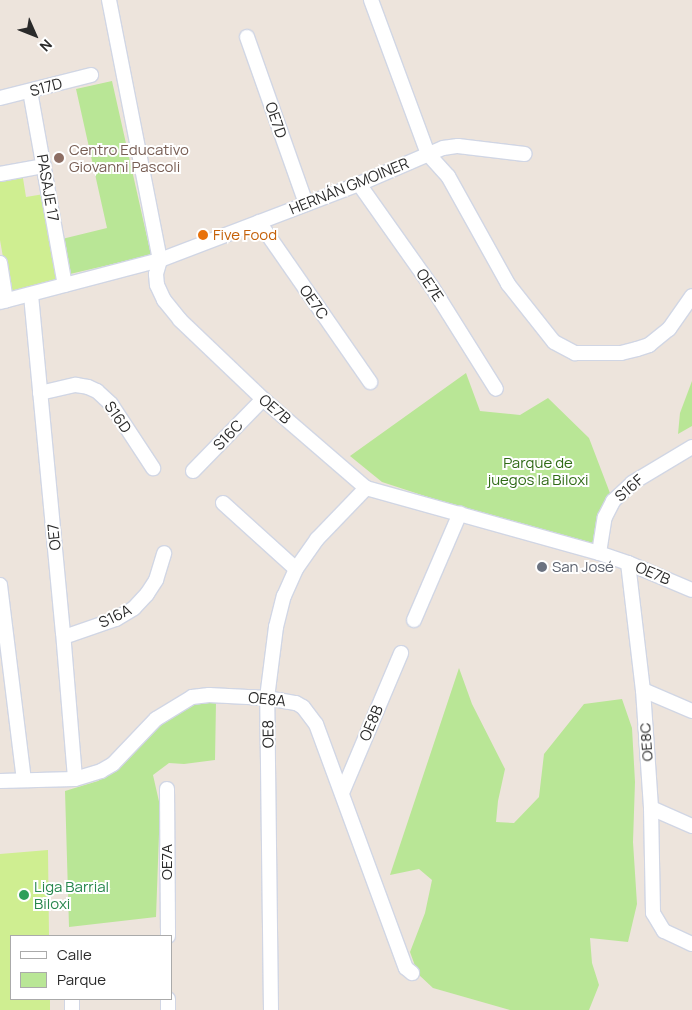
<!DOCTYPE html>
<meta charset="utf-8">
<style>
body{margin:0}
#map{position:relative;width:692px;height:1010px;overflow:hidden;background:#ede4dc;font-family:Manrope,sans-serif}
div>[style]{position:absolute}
.green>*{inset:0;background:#b9e696}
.pitch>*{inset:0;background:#cfee91}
.roads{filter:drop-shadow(1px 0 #d1d6e4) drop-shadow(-1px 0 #d1d6e4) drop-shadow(0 1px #d1d6e4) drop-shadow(0 -1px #d1d6e4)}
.minor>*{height:14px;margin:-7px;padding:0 7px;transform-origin:7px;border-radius:7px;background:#fff}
.dots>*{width:14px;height:14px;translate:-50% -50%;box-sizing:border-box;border:2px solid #fff;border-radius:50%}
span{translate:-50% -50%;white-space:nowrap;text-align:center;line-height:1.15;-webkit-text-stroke:4px #fff;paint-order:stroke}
.street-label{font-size:15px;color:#2a2a2a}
.education-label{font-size:15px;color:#785e54}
.left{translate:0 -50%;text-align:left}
.food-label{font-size:15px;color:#c56008}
.park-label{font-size:15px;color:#306b17}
.worship-label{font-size:15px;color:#5b616d}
.leisure-label{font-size:15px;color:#27864d}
.legend{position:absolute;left:10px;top:935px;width:162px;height:65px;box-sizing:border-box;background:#fff;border:1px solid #aaa;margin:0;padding:6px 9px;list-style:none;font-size:15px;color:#2a2a2a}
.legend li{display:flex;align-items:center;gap:10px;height:25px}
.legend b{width:25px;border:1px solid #aaa}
.north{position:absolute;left:10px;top:10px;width:50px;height:50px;-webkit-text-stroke:4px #fff;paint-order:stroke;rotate:134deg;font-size:14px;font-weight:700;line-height:20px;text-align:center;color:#2a2a2a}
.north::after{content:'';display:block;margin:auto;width:18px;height:22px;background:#2a2a2a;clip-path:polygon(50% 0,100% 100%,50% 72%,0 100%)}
</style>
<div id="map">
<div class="green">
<div style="clip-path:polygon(112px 81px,151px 255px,70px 274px,62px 239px,107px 228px,76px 89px)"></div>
<div style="clip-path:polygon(466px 373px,480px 411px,520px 415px,548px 398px,589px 438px,613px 501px,599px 553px,382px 482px,350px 456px)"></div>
<div style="clip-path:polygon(692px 381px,692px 426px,678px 434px,680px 413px)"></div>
<div style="clip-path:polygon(459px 668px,472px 704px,505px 769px,498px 801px,496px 822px,514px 823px,539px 797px,544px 754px,584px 704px,622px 699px,632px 728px,635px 782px,633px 842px,637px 904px,628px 942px,590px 938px,592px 963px,599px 985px,589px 1010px,510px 1010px,433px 988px,418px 974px,410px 952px,425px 913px,432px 880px,419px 869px,390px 875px)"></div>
<div style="clip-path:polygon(216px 702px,215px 760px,184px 764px,169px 763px,153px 775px,160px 806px,156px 917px,69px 927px,65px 791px,98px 781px,112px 772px,149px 733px,189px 705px)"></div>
</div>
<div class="pitch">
<div style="clip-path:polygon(22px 172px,26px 197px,44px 194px,59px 282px,9px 291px,0 240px,0 176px)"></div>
<div style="clip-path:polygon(48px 850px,49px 936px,11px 936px,11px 999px,50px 999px,50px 1010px,0 1010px,0 854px)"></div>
</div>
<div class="roads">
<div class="minor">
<div style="left:109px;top:0;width:265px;rotate:78.9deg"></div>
<div style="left:160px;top:260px;width:15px;rotate:106deg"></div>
<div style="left:156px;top:274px;width:11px;rotate:85deg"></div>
<div style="left:157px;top:285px;width:17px;rotate:65deg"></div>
<div style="left:164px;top:300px;width:26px;rotate:51deg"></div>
<div style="left:180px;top:320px;width:115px;rotate:43.6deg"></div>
<div style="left:263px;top:399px;width:136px;rotate:40.8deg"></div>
<div style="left:366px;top:488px;width:242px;rotate:15.6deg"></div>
<div style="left:599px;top:553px;width:31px;rotate:19deg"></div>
<div style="left:628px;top:563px;width:69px;rotate:22.9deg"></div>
<div style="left:371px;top:0;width:164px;rotate:69.7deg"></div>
<div style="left:428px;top:154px;width:30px;rotate:48deg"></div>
<div style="left:448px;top:176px;width:124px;rotate:60.9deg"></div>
<div style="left:508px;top:284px;width:74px;rotate:51.6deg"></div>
<div style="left:554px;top:342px;width:24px;rotate:28deg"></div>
<div style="left:575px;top:353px;width:46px"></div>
<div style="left:621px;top:353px;width:16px;rotate:-14deg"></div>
<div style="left:637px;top:349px;width:13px;rotate:-18deg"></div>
<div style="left:649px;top:345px;width:26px;rotate:-39deg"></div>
<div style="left:669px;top:329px;width:40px;rotate:-55.1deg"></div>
<div style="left:247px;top:37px;width:177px;rotate:70.5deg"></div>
<div style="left:30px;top:91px;width:197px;rotate:79.8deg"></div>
<div style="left:0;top:98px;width:94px;rotate:-14.2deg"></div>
<div style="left:0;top:174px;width:45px;rotate:-10.3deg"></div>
<div style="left:359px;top:184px;width:126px;rotate:54.7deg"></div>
<div style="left:432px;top:287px;width:120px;rotate:57.9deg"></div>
<div style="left:259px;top:222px;width:195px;rotate:55.2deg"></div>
<div style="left:0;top:263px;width:38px;rotate:81deg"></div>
<div style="left:31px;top:295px;width:339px;rotate:84.6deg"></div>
<div style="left:63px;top:632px;width:147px;rotate:85.3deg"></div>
<div style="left:0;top:302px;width:165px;rotate:-14.7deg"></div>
<div style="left:160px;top:260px;width:213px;rotate:-20.9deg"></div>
<div style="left:359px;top:184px;width:91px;rotate:-23.2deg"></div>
<div style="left:443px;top:148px;width:15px;rotate:-8deg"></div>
<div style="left:458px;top:146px;width:67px;rotate:6.8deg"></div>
<div style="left:40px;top:393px;width:37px;rotate:-13deg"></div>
<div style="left:76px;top:385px;width:12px;rotate:9deg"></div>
<div style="left:88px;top:387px;width:10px;rotate:24deg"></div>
<div style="left:97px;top:391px;width:19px;rotate:43deg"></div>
<div style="left:111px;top:404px;width:77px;rotate:56.7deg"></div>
<div style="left:193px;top:471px;width:100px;rotate:-45.8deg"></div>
<div style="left:223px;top:503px;width:98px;rotate:42.1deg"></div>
<div style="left:599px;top:553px;width:36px;rotate:-81deg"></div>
<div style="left:605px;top:517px;width:18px;rotate:-63deg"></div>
<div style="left:613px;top:501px;width:26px;rotate:-43deg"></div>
<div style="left:632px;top:483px;width:70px;rotate:-31deg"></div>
<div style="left:628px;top:563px;width:128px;rotate:83.3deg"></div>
<div style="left:643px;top:690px;width:118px;rotate:86.1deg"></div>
<div style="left:651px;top:808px;width:105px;rotate:88.9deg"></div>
<div style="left:653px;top:913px;width:21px;rotate:59deg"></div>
<div style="left:664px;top:931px;width:31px;rotate:25deg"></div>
<div style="left:0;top:585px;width:196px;rotate:83deg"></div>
<div style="left:414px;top:620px;width:116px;rotate:-66.7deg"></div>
<div style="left:64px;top:637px;width:55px;rotate:-19.1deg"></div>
<div style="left:116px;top:619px;width:21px;rotate:-31deg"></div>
<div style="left:134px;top:608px;width:19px;rotate:-47deg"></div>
<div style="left:147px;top:594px;width:17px;rotate:-57deg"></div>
<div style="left:156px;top:580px;width:28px;rotate:-73deg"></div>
<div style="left:643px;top:690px;width:53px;rotate:23.2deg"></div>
<div style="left:0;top:781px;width:75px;rotate:-1.5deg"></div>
<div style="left:75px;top:779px;width:27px;rotate:-17deg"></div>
<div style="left:101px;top:771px;width:14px;rotate:-30deg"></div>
<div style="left:113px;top:764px;width:62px;rotate:-46.3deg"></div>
<div style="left:156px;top:719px;width:42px;rotate:-31.4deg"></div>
<div style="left:192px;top:697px;width:17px;rotate:-7deg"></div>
<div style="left:209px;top:695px;width:58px;rotate:3deg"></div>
<div style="left:267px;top:698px;width:29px;rotate:10deg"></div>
<div style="left:296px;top:703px;width:8px;rotate:30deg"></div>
<div style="left:303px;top:707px;width:21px;rotate:53deg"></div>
<div style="left:316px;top:724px;width:260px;rotate:69.8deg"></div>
<div style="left:406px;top:968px;width:8px;rotate:40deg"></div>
<div style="left:167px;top:789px;width:147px;rotate:89.6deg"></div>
<div style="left:342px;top:793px;width:152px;rotate:-67.1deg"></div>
<div style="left:651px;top:808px;width:45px;rotate:23.7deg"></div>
<div style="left:72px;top:999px;width:11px;rotate:90deg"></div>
<div style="left:168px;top:999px;width:11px;rotate:90deg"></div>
<div style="left:271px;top:1010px;width:312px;rotate:-90.7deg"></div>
<div style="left:267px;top:698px;width:72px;rotate:-82.8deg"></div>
<div style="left:276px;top:627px;width:32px;rotate:-76deg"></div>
<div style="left:284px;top:596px;width:30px;rotate:-66deg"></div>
<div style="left:296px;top:569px;width:37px;rotate:-55deg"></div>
<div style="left:317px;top:539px;width:71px;rotate:-46.1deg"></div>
</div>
</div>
<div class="dots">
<div style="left:59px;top:158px;background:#8d6e63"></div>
<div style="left:203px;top:235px;background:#e8710a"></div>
<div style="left:542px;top:567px;background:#6b7280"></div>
<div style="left:24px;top:895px;background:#2e9e5b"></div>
</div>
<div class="street-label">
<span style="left:46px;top:87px;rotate:-15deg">S17D</span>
<span style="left:276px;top:120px;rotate:71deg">OE7D</span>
<span style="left:349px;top:186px;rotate:-22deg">HERNÁN GMOINER</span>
<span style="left:48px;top:188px;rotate:80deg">PASAJE 17</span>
<span style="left:430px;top:285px;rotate:56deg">OE7E</span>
<span style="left:314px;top:302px;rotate:55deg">OE7C</span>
<span style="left:275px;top:409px;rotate:41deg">OE7B</span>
<span style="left:118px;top:417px;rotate:55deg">S16D</span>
<span style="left:228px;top:435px;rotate:-46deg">S16C</span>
<span style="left:629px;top:488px;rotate:-41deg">S16F</span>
<span style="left:54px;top:537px;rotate:-96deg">OE7</span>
<span style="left:653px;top:573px;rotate:23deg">OE7B</span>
<span style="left:115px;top:616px;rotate:-26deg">S16A</span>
<span style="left:267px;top:699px;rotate:6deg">OE8A</span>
<span style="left:371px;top:723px;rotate:-67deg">OE8B</span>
<span style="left:268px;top:734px;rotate:-91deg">OE8</span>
<span style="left:646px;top:742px;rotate:-94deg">OE8C</span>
<span style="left:167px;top:862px;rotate:-90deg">OE7A</span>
</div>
<div class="education-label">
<span class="left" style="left:69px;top:158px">Centro Educativo<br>Giovanni Pascoli</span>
</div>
<div class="food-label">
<span class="left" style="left:213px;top:235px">Five Food</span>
</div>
<div class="park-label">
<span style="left:538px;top:471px">Parque de<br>juegos la Biloxi</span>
</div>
<div class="worship-label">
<span class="left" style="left:552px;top:567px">San José</span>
</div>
<div class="leisure-label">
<span class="left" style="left:34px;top:895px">Liga Barrial<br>Biloxi</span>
</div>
<ul class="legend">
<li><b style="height:6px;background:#fff"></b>Calle</li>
<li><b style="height:14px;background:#b9e696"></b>Parque</li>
</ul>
<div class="north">N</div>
</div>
